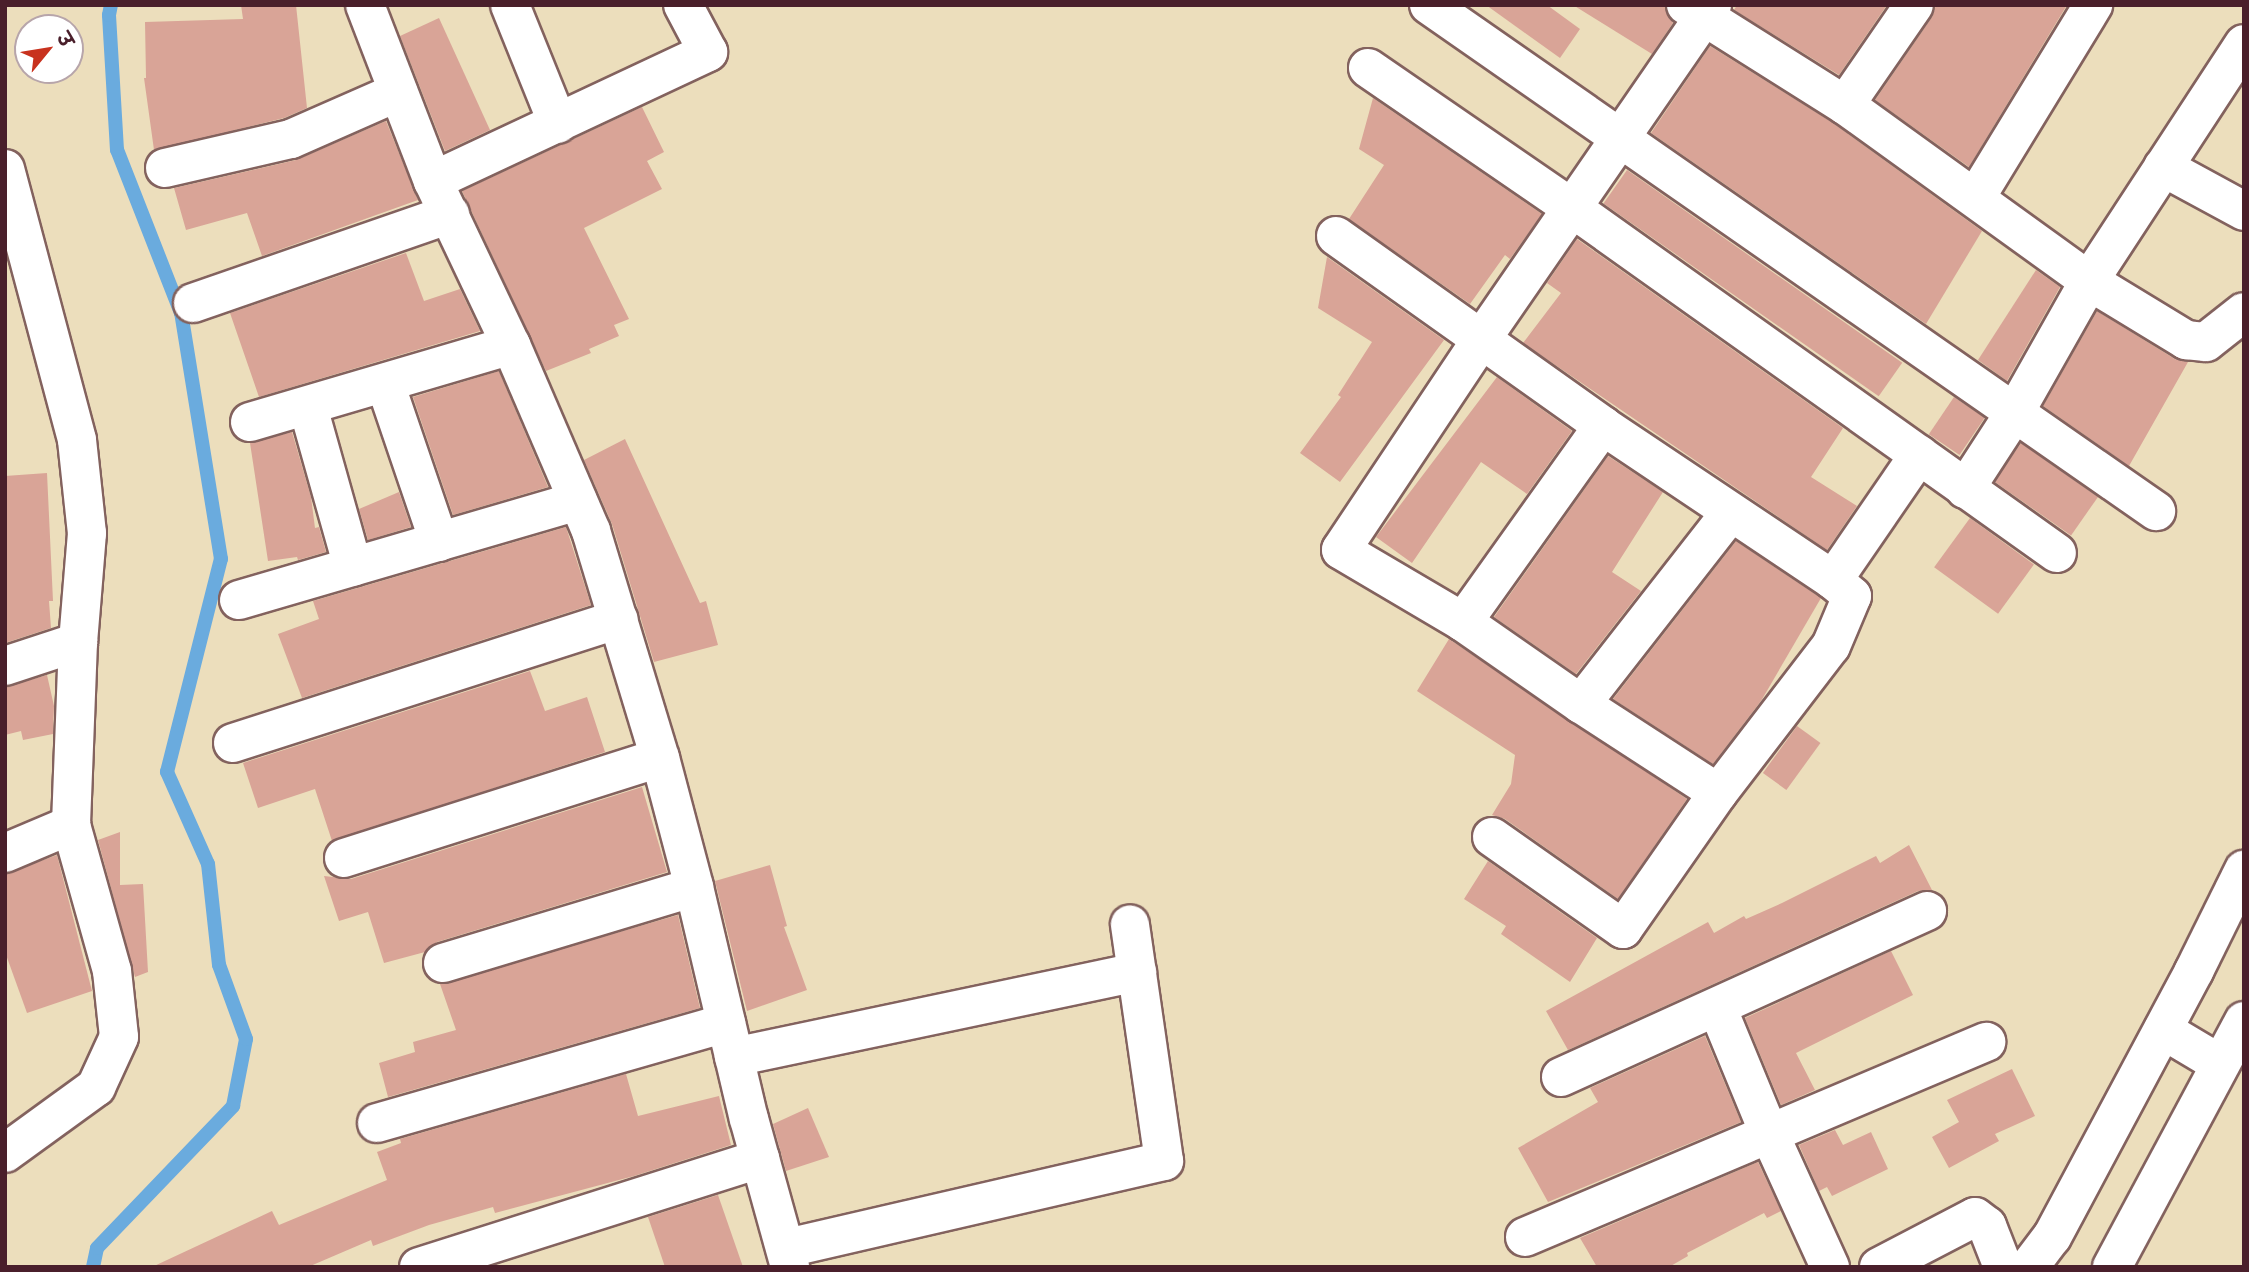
<!DOCTYPE html>
<meta charset="utf-8">
<style>
body{margin:0}
#map{position:relative;width:2249px;height:1272px;overflow:hidden;background:#ecdebc;font-family:"Patrick Hand","Playpen Sans Deva",sans-serif}
div>[style]{position:absolute}
.stream>*{height:14px;margin:-7px;padding:0 7px;transform-origin:7px;border-radius:7px;background:#6aabde}
.building>*{inset:0;background:#d9a497;transform-origin:0 0}
.roads{filter:drop-shadow(2px 0 #83625e) drop-shadow(-2px 0 #83625e) drop-shadow(0 2px #83625e) drop-shadow(0 -2px #83625e)}
.minor>*{height:38px;margin:-19px;padding:0 19px;transform-origin:19px;border-radius:19px;background:#fff}
span{translate:-50% -50%;white-space:nowrap;text-align:center;line-height:1.15;-webkit-text-stroke:7px #fff;paint-order:stroke}
.frame{position:absolute;inset:0;border:7px solid #4a1f2b;pointer-events:none}
.north{position:absolute;left:14px;top:14px;width:70px;height:70px;box-sizing:border-box;background:#fff;border:2px solid #b7a5aa;border-radius:50%;rotate:60deg;font-size:19px;font-weight:700;line-height:28px;text-align:center;color:#4a1f2b}
.north::after{content:'';display:block;margin:auto;width:24px;height:32px;background:#c8321e;clip-path:polygon(50% 0,100% 100%,50% 72%,0 100%)}
</style>
<div id="map">
<div class="stream">
<div style="left:93px;top:1267px;width:19px;rotate:-78deg"></div>
<div style="left:97px;top:1248px;width:197px;rotate:-46.2deg"></div>
<div style="left:233px;top:1106px;width:68px;rotate:-79deg"></div>
<div style="left:246px;top:1039px;width:79px;rotate:-110deg"></div>
<div style="left:219px;top:965px;width:102px;rotate:-96.2deg"></div>
<div style="left:208px;top:864px;width:101px;rotate:-114deg"></div>
<div style="left:167px;top:772px;width:220px;rotate:-75.8deg"></div>
<div style="left:221px;top:559px;width:249px;rotate:-99.2deg"></div>
<div style="left:181px;top:313px;width:175px;rotate:-111.4deg"></div>
<div style="left:117px;top:150px;width:135px;rotate:-93.4deg"></div>
<div style="left:109px;top:15px;width:10px;rotate:-79deg"></div>
</div>
<div class="building">
<div style="clip-path:polygon(241px 5px,296px 5px,307px 108px,284px 118px,154px 150px,144px 78px,146px 78px,145px 22px,243px 19px)"></div>
<div style="clip-path:polygon(1486px 5px,1547px 5px,1580px 29px,1560px 58px)"></div>
<div style="clip-path:polygon(1573px 5px,1664px 5px,1673px 23px,1652px 54px)"></div>
<div style="clip-path:polygon(1737px 5px,1887px 5px,1839px 75px,1734px 10px)"></div>
<div style="clip-path:polygon(1936px 5px,2067px 5px,1969px 167px,1875px 100px,1932px 17px)"></div>
<div style="clip-path:polygon(439px 18px,490px 130px,445px 151px,400px 36px)"></div>
<div style="clip-path:polygon(1710px 46px,1833px 123px,1982px 231px,1926px 324px,1651px 133px)"></div>
<div style="clip-path:polygon(1373px 98px,1542px 214px,1510px 259px,1505px 255px,1470px 304px,1349px 219px,1384px 165px,1359px 149px)"></div>
<div style="clip-path:polygon(642px 107px,664px 152px,647px 161px,662px 189px,584px 228px,629px 319px,614px 325px,619px 336px,589px 349px,591px 353px,546px 371px,462px 191px)"></div>
<div style="clip-path:polygon(386px 121px,418px 200px,262px 256px,247px 213px,186px 230px,174px 188px,296px 160px)"></div>
<div style="left:1627px;top:170px;width:336px;height:41px;rotate:35deg"></div>
<div style="clip-path:polygon(1577px 239px,1843px 428px,1811px 477px,1857px 506px,1827px 550px,1523px 343px,1561px 293px,1547px 283px)"></div>
<div style="clip-path:polygon(406px 253px,424px 301px,460px 289px,480px 331px,259px 397px,230px 313px)"></div>
<div style="clip-path:polygon(1327px 257px,1444px 340px,1340px 482px,1300px 453px,1341px 397px,1338px 395px,1372px 342px,1318px 308px)"></div>
<div style="clip-path:polygon(2036px 270px,2060px 287px,2007px 381px,1978px 360px)"></div>
<div style="clip-path:polygon(2097px 311px,2175px 359px,2188px 362px,2129px 466px,2043px 406px)"></div>
<div style="clip-path:polygon(499px 371px,548px 487px,453px 515px,413px 397px)"></div>
<div style="clip-path:polygon(1497px 377px,1572px 431px,1527px 494px,1481px 462px,1412px 563px,1376px 537px)"></div>
<div style="left:1954px;top:397px;width:37px;height:45px;rotate:34deg"></div>
<div style="clip-path:polygon(292px 432px,311px 497px,315px 528px,319px 527px,326px 552px,298px 560px,297px 557px,268px 561px,250px 443px)"></div>
<div style="clip-path:polygon(625px 439px,700px 603px,706px 601px,718px 645px,654px 662px,612px 524px,584px 460px)"></div>
<div style="left:2021px;top:443px;width:94px;height:47px;rotate:35deg"></div>
<div style="clip-path:polygon(1608px 456px,1663px 492px,1612px 572px,1641px 591px,1576px 674px,1494px 617px)"></div>
<div style="clip-path:polygon(47px 473px,53px 601px,49px 601px,51px 628px,5px 643px,5px 476px)"></div>
<div style="clip-path:polygon(399px 492px,411px 527px,368px 540px,359px 509px)"></div>
<div style="left:1970px;top:518px;width:79px;height:61px;rotate:36deg"></div>
<div style="clip-path:polygon(566px 527px,591px 605px,302px 698px,278px 634px,319px 619px,313px 601px)"></div>
<div style="clip-path:polygon(1736px 541px,1821px 598px,1761px 701px,1713px 764px,1613px 699px)"></div>
<div style="clip-path:polygon(1449px 639px,1687px 799px,1618px 899px,1505px 819px,1492px 815px,1511px 784px,1515px 755px,1417px 691px)"></div>
<div style="clip-path:polygon(530px 671px,545px 711px,587px 697px,605px 752px,332px 841px,315px 789px,258px 808px,243px 763px)"></div>
<div style="clip-path:polygon(47px 675px,54px 706px,53px 734px,23px 740px,21px 731px,5px 735px,5px 687px)"></div>
<div style="left:1797px;top:726px;width:29px;height:58px;rotate:36deg"></div>
<div style="clip-path:polygon(642px 787px,667px 872px,437px 942px,425px 952px,384px 963px,368px 912px,339px 921px,324px 876px,351px 879px)"></div>
<div style="clip-path:polygon(120px 832px,120px 885px,143px 884px,148px 972px,135px 977px,98px 840px)"></div>
<div style="clip-path:polygon(1909px 845px,1932px 890px,1918px 891px,1568px 1050px,1546px 1011px,1708px 922px,1714px 933px,1744px 916px,1746px 919px,1782px 903px,1876px 856px,1880px 863px)"></div>
<div style="clip-path:polygon(57px 855px,92px 991px,27px 1013px,5px 952px,5px 874px)"></div>
<div style="clip-path:polygon(1488px 861px,1597px 938px,1570px 982px,1501px 934px,1506px 926px,1464px 899px)"></div>
<div style="clip-path:polygon(770px 865px,787px 926px,784px 927px,807px 990px,747px 1011px,715px 881px)"></div>
<div style="clip-path:polygon(678px 915px,700px 1008px,388px 1097px,379px 1063px,415px 1052px,413px 1042px,456px 1030px,440px 984px)"></div>
<div style="clip-path:polygon(1891px 951px,1913px 995px,1796px 1053px,1815px 1090px,1781px 1105px,1745px 1018px)"></div>
<div style="clip-path:polygon(1705px 1036px,1741px 1122px,1548px 1202px,1518px 1148px,1598px 1102px,1590px 1088px)"></div>
<div style="clip-path:polygon(2012px 1069px,2035px 1116px,1995px 1134px,1999px 1141px,1949px 1168px,1932px 1137px,1959px 1122px,1947px 1100px)"></div>
<div style="clip-path:polygon(626px 1074px,638px 1116px,719px 1096px,731px 1145px,634px 1176px,495px 1213px,493px 1207px,429px 1225px,373px 1246px,371px 1240px,308px 1267px,152px 1267px,272px 1211px,279px 1225px,387px 1180px,377px 1152px,401px 1143px,400px 1139px)"></div>
<div style="clip-path:polygon(808px 1108px,829px 1157px,786px 1171px,773px 1124px)"></div>
<div style="clip-path:polygon(1835px 1130px,1843px 1145px,1871px 1132px,1888px 1169px,1832px 1196px,1827px 1187px,1819px 1191px,1799px 1145px)"></div>
<div style="clip-path:polygon(1758px 1162px,1781px 1211px,1767px 1218px,1764px 1213px,1687px 1253px,1688px 1256px,1669px 1267px,1597px 1267px,1580px 1238px)"></div>
<div style="clip-path:polygon(718px 1195px,743px 1267px,665px 1267px,648px 1217px)"></div>
</div>
<div class="roads">
<div class="minor">
<div style="left:365px;top:5px;width:189px;rotate:68.9deg"></div>
<div style="left:433px;top:181px;width:182px;rotate:64.6deg"></div>
<div style="left:511px;top:345px;width:202px;rotate:66.7deg"></div>
<div style="left:591px;top:531px;width:237px;rotate:73.1deg"></div>
<div style="left:660px;top:758px;width:133px;rotate:75.2deg"></div>
<div style="left:694px;top:887px;width:238px;rotate:76.7deg"></div>
<div style="left:749px;top:1119px;width:154px;rotate:74.5deg"></div>
<div style="left:510px;top:5px;width:128px;rotate:68deg"></div>
<div style="left:1429px;top:5px;width:886px;rotate:34.84deg"></div>
<div style="left:1686px;top:5px;width:188px;rotate:32.2deg"></div>
<div style="left:1845px;top:105px;width:301px;rotate:35.8deg"></div>
<div style="left:2089px;top:281px;width:114px;rotate:31.3deg"></div>
<div style="left:2186px;top:340px;width:20px;rotate:6deg"></div>
<div style="left:2206px;top:342px;width:48px;rotate:-38.3deg"></div>
<div style="left:1712px;top:5px;width:407px;rotate:124.6deg"></div>
<div style="left:1481px;top:340px;width:252px;rotate:123.7deg"></div>
<div style="left:1341px;top:550px;width:142px;rotate:30.5deg"></div>
<div style="left:1463px;top:622px;width:144px;rotate:34.8deg"></div>
<div style="left:1581px;top:704px;width:163px;rotate:33deg"></div>
<div style="left:1368px;top:68px;width:247px;rotate:34.5deg"></div>
<div style="left:1572px;top:208px;width:595px;rotate:35.43deg"></div>
<div style="left:1845px;top:105px;width:121px;rotate:-55.4deg"></div>
<div style="left:2163px;top:167px;width:92px;rotate:28.5deg"></div>
<div style="left:165px;top:168px;width:129px;rotate:-13deg"></div>
<div style="left:291px;top:139px;width:117px;rotate:-23.7deg"></div>
<div style="left:5px;top:169px;width:280px;rotate:75.1deg"></div>
<div style="left:77px;top:440px;width:94px;rotate:83.9deg"></div>
<div style="left:87px;top:533px;width:109px;rotate:94.7deg"></div>
<div style="left:78px;top:642px;width:183px;rotate:92.2deg"></div>
<div style="left:71px;top:825px;width:152px;rotate:74.3deg"></div>
<div style="left:112px;top:971px;width:66px;rotate:83.9deg"></div>
<div style="left:119px;top:1037px;width:55px;rotate:114.7deg"></div>
<div style="left:96px;top:1087px;width:112px;rotate:144deg"></div>
<div style="left:433px;top:181px;width:304px;rotate:-25.1deg"></div>
<div style="left:708px;top:52px;width:53px;rotate:-118deg"></div>
<div style="left:1976px;top:197px;width:225px;rotate:-58.6deg"></div>
<div style="left:1336px;top:236px;width:328px;rotate:35.4deg"></div>
<div style="left:1603px;top:426px;width:277px;rotate:33.8deg"></div>
<div style="left:193px;top:303px;width:272px;rotate:-19.1deg"></div>
<div style="left:385px;top:383px;width:168px;rotate:71.2deg"></div>
<div style="left:308px;top:407px;width:166px;rotate:74.3deg"></div>
<div style="left:250px;top:422px;width:272px;rotate:-16.4deg"></div>
<div style="left:1965px;top:489px;width:92px;rotate:-57deg"></div>
<div style="left:2015px;top:412px;width:150px;rotate:-60.5deg"></div>
<div style="left:2089px;top:281px;width:283px;rotate:-56.8deg"></div>
<div style="left:239px;top:600px;width:353px;rotate:-16.3deg"></div>
<div style="left:1463px;top:622px;width:241px;rotate:-54.5deg"></div>
<div style="left:5px;top:666px;width:77px;rotate:-18.2deg"></div>
<div style="left:1581px;top:704px;width:242px;rotate:-52deg"></div>
<div style="left:233px;top:743px;width:405px;rotate:-17.8deg"></div>
<div style="left:1492px;top:837px;width:160px;rotate:35.1deg"></div>
<div style="left:1623px;top:929px;width:166px;rotate:-55.1deg"></div>
<div style="left:1718px;top:793px;width:185px;rotate:-52.5deg"></div>
<div style="left:1831px;top:646px;width:54px;rotate:-67.2deg"></div>
<div style="left:1852px;top:596px;width:25px;rotate:-140deg"></div>
<div style="left:1833px;top:580px;width:152px;rotate:-55.5deg"></div>
<div style="left:5px;top:853px;width:72px;rotate:-23deg"></div>
<div style="left:344px;top:858px;width:331px;rotate:-17.6deg"></div>
<div style="left:443px;top:963px;width:262px;rotate:-16.8deg"></div>
<div style="left:1717px;top:1007px;width:136px;rotate:67.6deg"></div>
<div style="left:1769px;top:1133px;width:147px;rotate:65.5deg"></div>
<div style="left:2163px;top:1030px;width:66px;rotate:30.8deg"></div>
<div style="left:734px;top:1057px;width:412px;rotate:-11.9deg"></div>
<div style="left:1561px;top:1077px;width:402px;rotate:-24.4deg"></div>
<div style="left:377px;top:1123px;width:363px;rotate:-16deg"></div>
<div style="left:1525px;top:1237px;width:501px;rotate:-22.93deg"></div>
<div style="left:787px;top:1248px;width:387px;rotate:-13deg"></div>
<div style="left:1164px;top:1161px;width:239px;rotate:-98.2deg"></div>
<div style="left:419px;top:1267px;width:358px;rotate:-17.6deg"></div>
<div style="left:1879px;top:1267px;width:108px;rotate:-27.5deg"></div>
<div style="left:1975px;top:1217px;width:15px;rotate:37deg"></div>
<div style="left:1987px;top:1226px;width:44px;rotate:68.7deg"></div>
<div style="left:2029px;top:1267px;width:38px;rotate:-53deg"></div>
<div style="left:2052px;top:1237px;width:302px;rotate:-61.9deg"></div>
<div style="left:2194px;top:971px;width:113px;rotate:-63.7deg"></div>
<div style="left:2112px;top:1267px;width:279px;rotate:-61.8deg"></div>
</div>
</div>
<div class="frame"></div>
<div class="north">उ</div>
</div>
